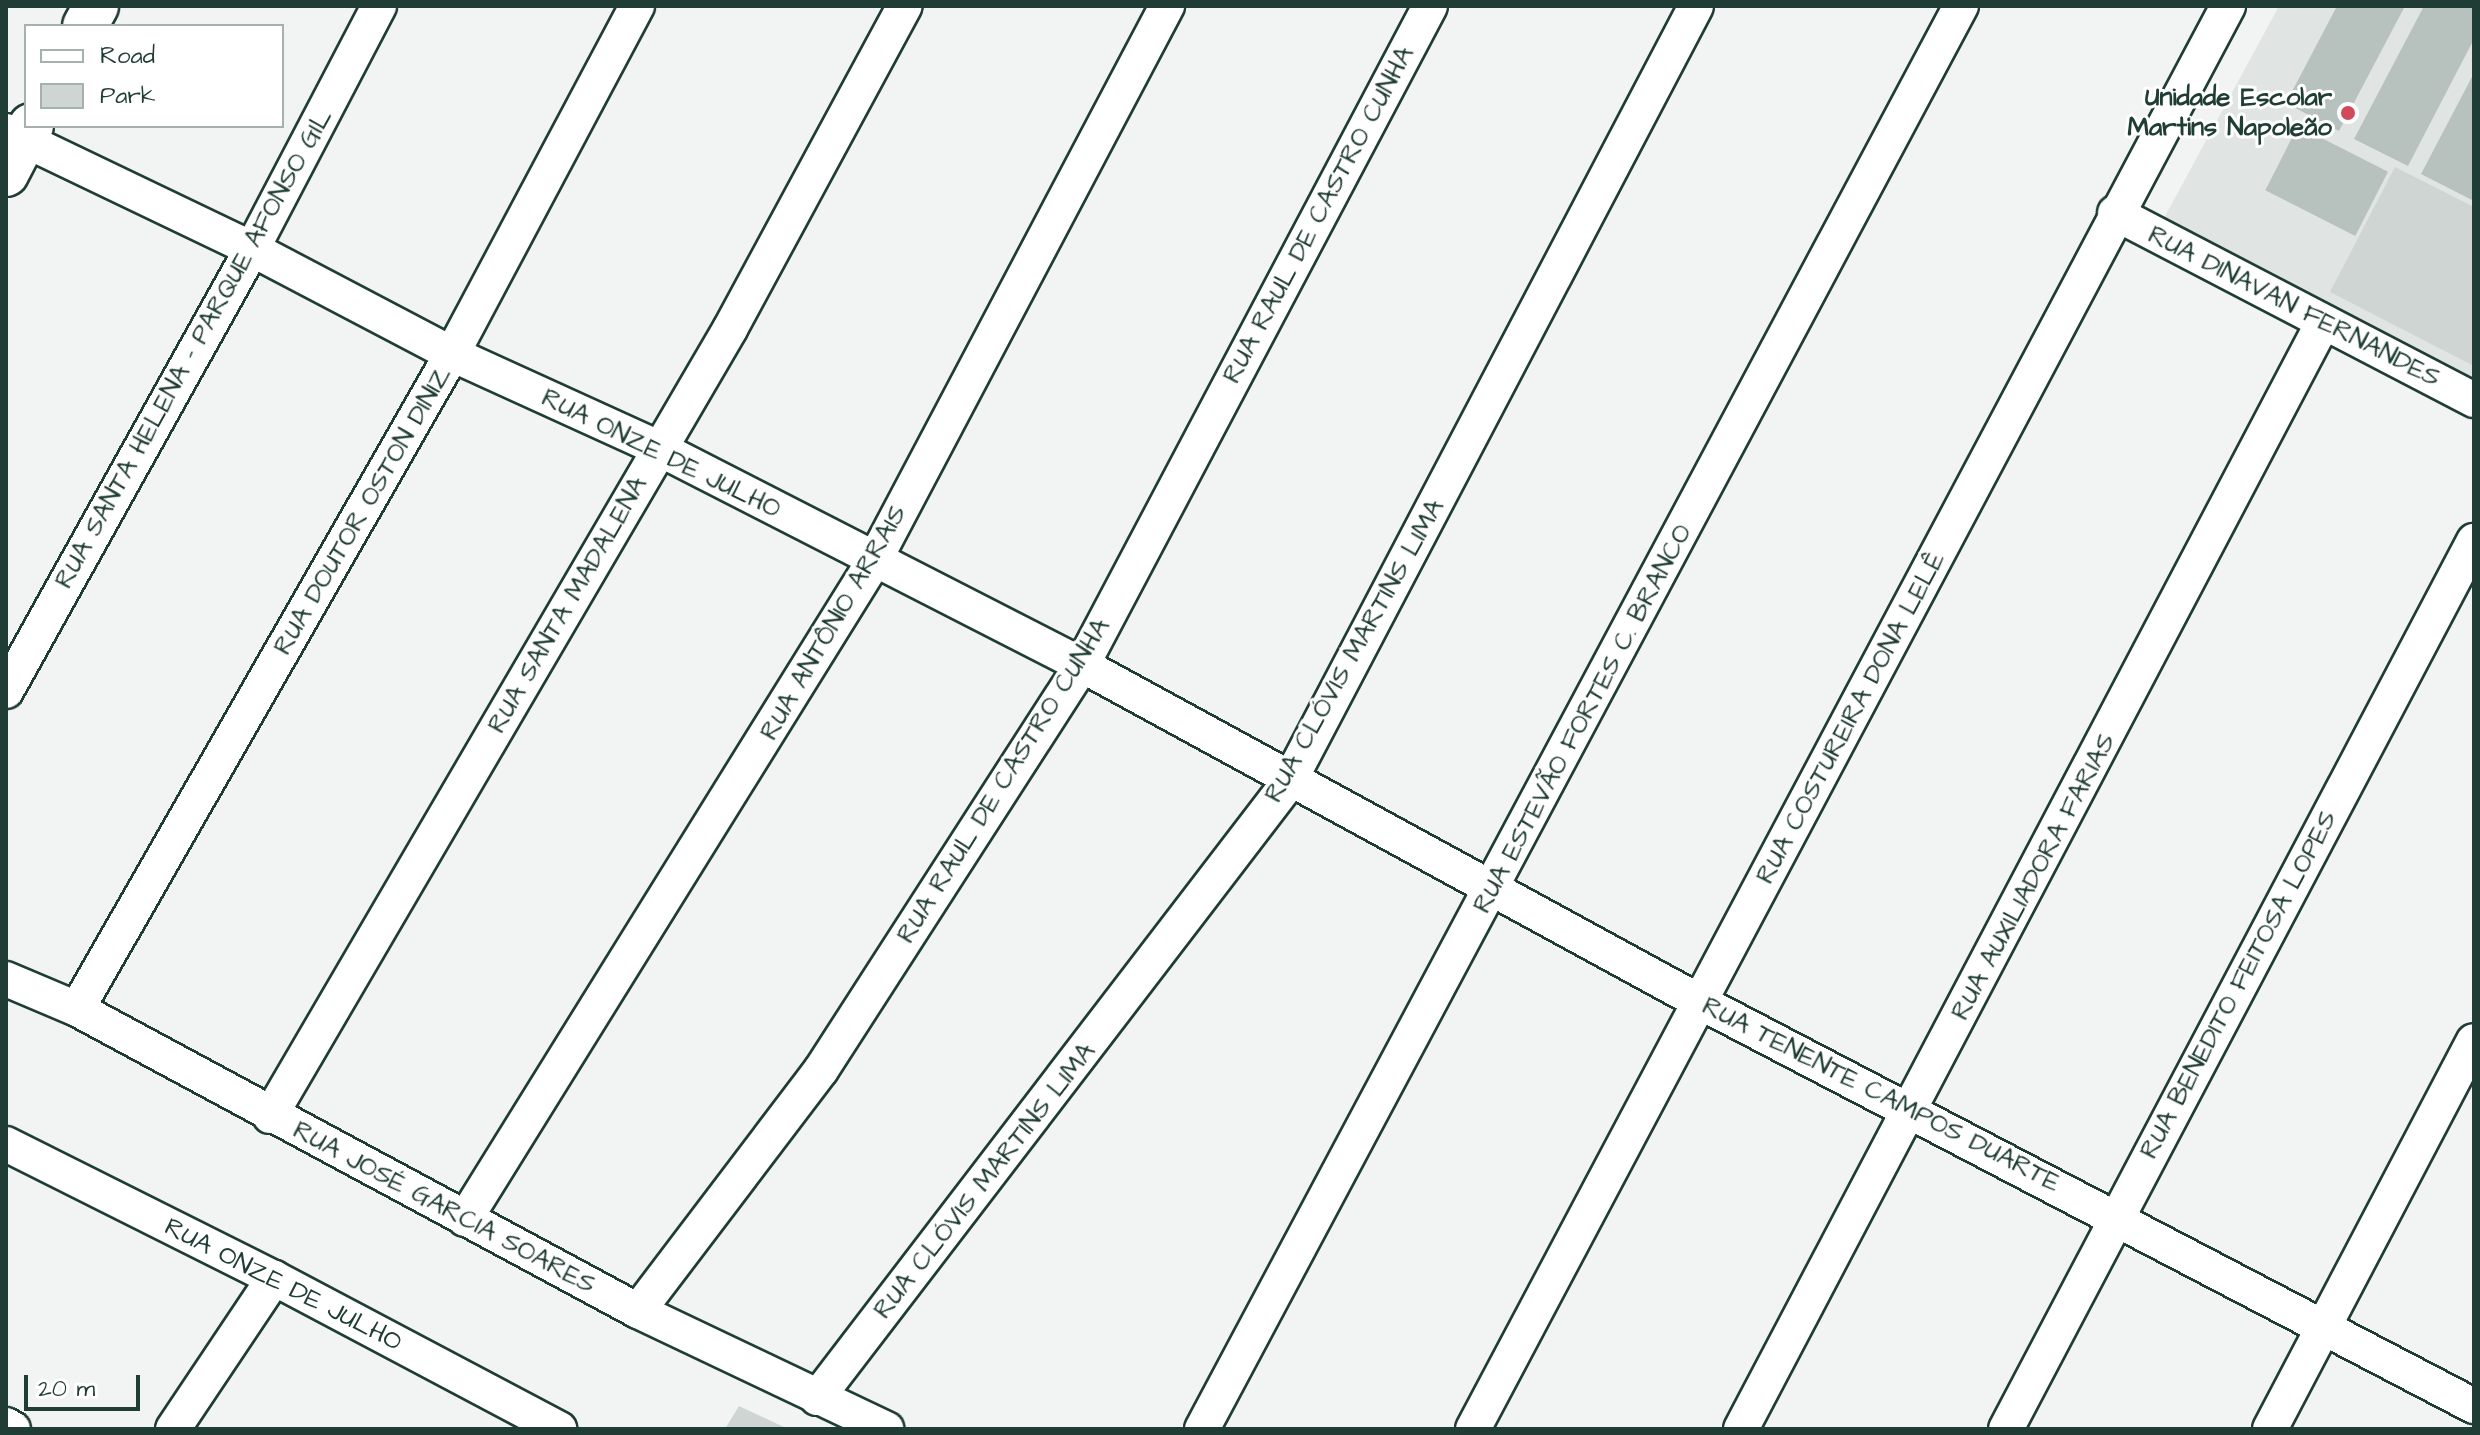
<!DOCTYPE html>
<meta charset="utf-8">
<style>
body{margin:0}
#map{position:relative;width:2480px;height:1435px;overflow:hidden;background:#f2f3f3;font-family:"Architects Daughter",sans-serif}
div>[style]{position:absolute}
.built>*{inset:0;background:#e0e4e3}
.green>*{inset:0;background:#ced5d3}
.building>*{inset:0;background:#b7c1bd;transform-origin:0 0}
.roads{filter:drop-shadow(2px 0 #1f3d34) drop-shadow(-2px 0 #1f3d34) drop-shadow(0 2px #1f3d34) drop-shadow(0 -2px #1f3d34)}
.street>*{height:34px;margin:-17px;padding:0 17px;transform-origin:17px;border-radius:17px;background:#fff}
.secondary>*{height:44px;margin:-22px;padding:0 22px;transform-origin:22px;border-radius:22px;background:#fff}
.dots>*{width:22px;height:22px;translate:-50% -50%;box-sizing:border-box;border:4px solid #fff;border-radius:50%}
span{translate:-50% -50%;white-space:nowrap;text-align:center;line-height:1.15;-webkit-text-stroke:6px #fff;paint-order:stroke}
.poi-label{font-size:26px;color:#1f3d34;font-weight:700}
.right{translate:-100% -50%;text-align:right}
.street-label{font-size:26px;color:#1f3d34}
.frame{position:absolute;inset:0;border:8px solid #1f3d34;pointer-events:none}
.legend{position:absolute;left:24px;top:24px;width:260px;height:104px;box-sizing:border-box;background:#fff;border:2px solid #a5b1ae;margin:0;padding:10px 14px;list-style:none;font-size:24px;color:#1f3d34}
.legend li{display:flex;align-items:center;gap:16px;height:40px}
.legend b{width:40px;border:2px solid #a5b1ae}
.scale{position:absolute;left:24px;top:1375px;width:116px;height:36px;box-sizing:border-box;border:4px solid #1f3d34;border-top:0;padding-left:10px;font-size:24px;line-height:28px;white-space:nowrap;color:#1f3d34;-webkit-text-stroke:6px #fff;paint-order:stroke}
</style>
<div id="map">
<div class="built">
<div style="clip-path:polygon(2279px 6px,2474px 6px,2474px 385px,2163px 220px)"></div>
</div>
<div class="green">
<div style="clip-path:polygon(2395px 167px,2474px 207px,2474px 366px,2330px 292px)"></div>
<div style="clip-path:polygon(739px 1406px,788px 1429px,725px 1429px)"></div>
</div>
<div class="building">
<div style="clip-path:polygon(2337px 6px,2405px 6px,2339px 131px,2286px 103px)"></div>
<div style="clip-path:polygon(2424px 6px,2474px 6px,2474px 39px,2408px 166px,2354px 139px)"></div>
<div style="clip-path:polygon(2474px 73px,2474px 201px,2421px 174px)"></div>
<div style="left:2298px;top:126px;width:101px;height:72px;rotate:27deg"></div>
</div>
<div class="roads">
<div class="street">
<div style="left:6px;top:131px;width:273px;rotate:25.6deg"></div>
<div style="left:252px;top:249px;width:226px;rotate:27.7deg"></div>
<div style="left:452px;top:354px;width:226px;rotate:24.5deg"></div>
<div style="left:658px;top:448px;width:476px;rotate:27.1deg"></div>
<div style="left:1082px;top:665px;width:706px;rotate:28.6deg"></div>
<div style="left:1702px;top:1003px;width:871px;rotate:27.57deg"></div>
<div style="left:2115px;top:213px;width:405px;rotate:27.5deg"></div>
<div style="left:6px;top:691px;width:506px;rotate:-60.9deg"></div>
<div style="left:252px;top:249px;width:274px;rotate:-62.4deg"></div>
<div style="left:6px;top:979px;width:77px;rotate:22.9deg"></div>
<div style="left:77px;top:1009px;width:637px;rotate:28.29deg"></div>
<div style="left:638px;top:1311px;width:275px;rotate:25.4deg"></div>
<div style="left:77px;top:1009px;width:755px;rotate:-60.21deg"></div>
<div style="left:452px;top:354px;width:394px;rotate:-62deg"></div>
<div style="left:270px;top:1116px;width:912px;rotate:-59.69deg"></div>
<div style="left:730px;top:329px;width:367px;rotate:-61.6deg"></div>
<div style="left:6px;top:1144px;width:300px;rotate:26.6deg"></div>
<div style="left:274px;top:1278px;width:323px;rotate:27.9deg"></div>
<div style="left:465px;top:1219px;width:775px;rotate:-58.14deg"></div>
<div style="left:874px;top:561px;width:628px;rotate:-62.17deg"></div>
<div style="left:638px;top:1311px;width:303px;rotate:-52.8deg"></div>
<div style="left:821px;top:1070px;width:482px;rotate:-57.2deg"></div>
<div style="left:1082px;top:665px;width:745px;rotate:-62.16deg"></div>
<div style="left:817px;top:1398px;width:776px;rotate:-52.54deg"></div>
<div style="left:1289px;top:782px;width:876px;rotate:-62.32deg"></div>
<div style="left:6px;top:1425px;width:8px;rotate:30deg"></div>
<div style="left:173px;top:1429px;width:182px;rotate:-56.2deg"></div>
<div style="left:1202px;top:1429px;width:1613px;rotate:-61.93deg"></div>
<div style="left:1473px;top:1429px;width:1611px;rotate:-62.05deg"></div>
<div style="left:1741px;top:1429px;width:1250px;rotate:-62.25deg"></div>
<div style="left:2006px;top:1429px;width:1004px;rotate:-62.21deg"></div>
<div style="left:2270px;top:1429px;width:438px;rotate:-62.3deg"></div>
</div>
<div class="secondary">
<div style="left:85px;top:26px;width:23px;rotate:-61deg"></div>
<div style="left:6px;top:174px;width:54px;rotate:-62.5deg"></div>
</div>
</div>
<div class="dots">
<div style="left:2348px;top:113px;background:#d1495b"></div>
</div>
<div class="poi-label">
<span class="right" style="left:2332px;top:113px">Unidade Escolar<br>Martins Napoleão</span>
</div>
<div class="street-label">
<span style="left:1319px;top:215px;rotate:-62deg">RUA RAUL DE CASTRO CUNHA</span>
<span style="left:2294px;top:307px;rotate:27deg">RUA DINAVAN FERNANDES</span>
<span style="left:194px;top:349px;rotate:-61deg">RUA SANTA HELENA - PARQUE AFONSO GIL</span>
<span style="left:661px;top:454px;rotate:26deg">RUA ONZE DE JULHO</span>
<span style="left:363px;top:511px;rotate:-60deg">RUA DOUTOR OSTON DINIZ</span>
<span style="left:568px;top:605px;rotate:-60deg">RUA SANTA MADALENA</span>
<span style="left:834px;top:623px;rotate:-60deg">RUA ANTÔNIO ARRAIS</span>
<span style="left:1355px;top:651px;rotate:-61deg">RUA CLÓVIS MARTINS LIMA</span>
<span style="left:1851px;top:718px;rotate:-62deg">RUA COSTUREIRA DONA LELÊ</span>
<span style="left:1583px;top:719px;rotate:-62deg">RUA ESTEVÃO FORTES C. BRANCO</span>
<span style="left:1004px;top:781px;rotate:-58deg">RUA RAUL DE CASTRO CUNHA</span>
<span style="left:2034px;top:877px;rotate:-62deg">RUA AUXILIADORA FARIAS</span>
<span style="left:2239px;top:985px;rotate:-62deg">RUA BENEDITO FEITOSA LOPES</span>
<span style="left:1881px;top:1095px;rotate:27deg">RUA TENENTE CAMPOS DUARTE</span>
<span style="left:985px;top:1181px;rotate:-52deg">RUA CLÓVIS MARTINS LIMA</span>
<span style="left:444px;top:1208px;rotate:28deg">RUA JOSÉ GARCIA SOARES</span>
<span style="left:283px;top:1285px;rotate:27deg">RUA ONZE DE JULHO</span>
</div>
<div class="frame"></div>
<ul class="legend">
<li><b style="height:10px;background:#fff"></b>Road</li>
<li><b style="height:22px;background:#ced5d3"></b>Park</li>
</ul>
<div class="scale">20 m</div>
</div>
